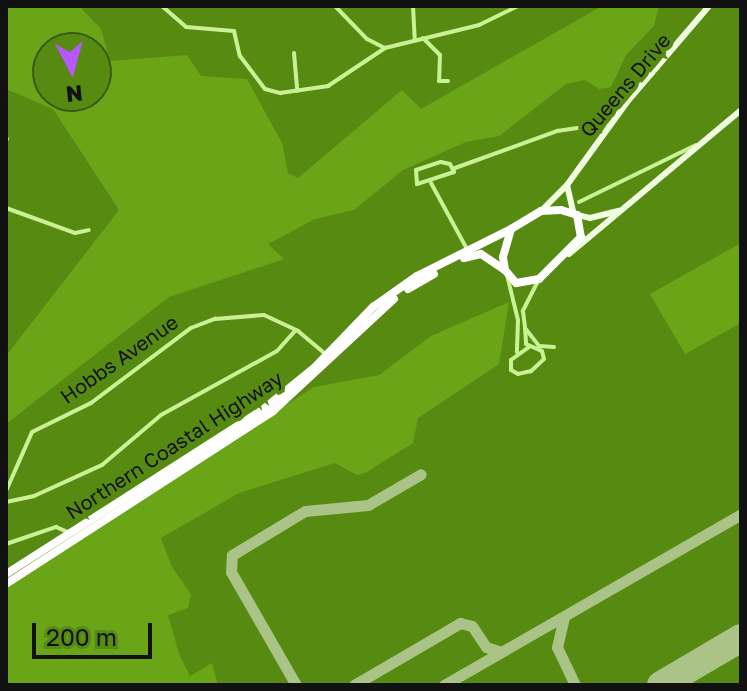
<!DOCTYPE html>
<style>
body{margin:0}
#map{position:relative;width:747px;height:691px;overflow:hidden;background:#568a11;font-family:"Golos Text",sans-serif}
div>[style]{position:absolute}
.green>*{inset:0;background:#6aa518}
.taxiway>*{height:11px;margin:-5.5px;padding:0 5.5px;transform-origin:5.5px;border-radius:5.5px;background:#aac488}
.runway>*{height:28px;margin:-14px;padding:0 14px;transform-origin:14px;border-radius:14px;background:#aac488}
.minor>*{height:4px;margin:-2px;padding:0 2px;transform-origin:2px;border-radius:2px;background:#cbf197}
.major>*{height:6px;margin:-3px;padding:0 3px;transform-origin:3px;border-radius:3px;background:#f1ffe1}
.highway>*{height:8px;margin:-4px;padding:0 4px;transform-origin:4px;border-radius:4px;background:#fff}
span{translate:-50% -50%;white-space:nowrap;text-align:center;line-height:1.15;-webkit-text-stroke:8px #568a11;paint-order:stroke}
.street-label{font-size:20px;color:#111}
.frame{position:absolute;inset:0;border:8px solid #111;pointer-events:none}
.north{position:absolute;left:32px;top:32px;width:80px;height:80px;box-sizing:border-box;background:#568a11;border:2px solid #3a5a11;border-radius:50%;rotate:174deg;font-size:22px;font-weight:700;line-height:32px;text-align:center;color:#111}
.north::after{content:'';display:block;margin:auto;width:28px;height:36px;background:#b957ff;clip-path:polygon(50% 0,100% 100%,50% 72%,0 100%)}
.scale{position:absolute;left:32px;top:623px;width:120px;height:36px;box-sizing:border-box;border:4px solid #111;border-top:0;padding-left:10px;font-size:24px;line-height:28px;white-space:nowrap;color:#111;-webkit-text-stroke:6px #568a11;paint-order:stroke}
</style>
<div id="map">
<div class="green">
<div style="clip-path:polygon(evenodd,6px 6px,79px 6px,101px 29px,110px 61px,187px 55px,201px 76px,247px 79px,282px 143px,288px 173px,298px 178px,402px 90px,421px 109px,602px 6px,659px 6px,654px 26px,626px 55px,611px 87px,599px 89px,585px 80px,566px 84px,499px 136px,466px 142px,403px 170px,354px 210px,315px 219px,268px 244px,284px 259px,169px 297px,6px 424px,6px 356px,119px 210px,53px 109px,6px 89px,6px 6px,48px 48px,96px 48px,96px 96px,48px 96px,48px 48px)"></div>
<div style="clip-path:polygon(741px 243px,741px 323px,685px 354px,650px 294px)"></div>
<div style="clip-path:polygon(509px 302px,499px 364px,418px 418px,413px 443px,365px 473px,357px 475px,335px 463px,239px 493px,161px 538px,172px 567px,191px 594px,188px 608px,168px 615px,179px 654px,190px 676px,212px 663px,218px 685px,6px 685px,6px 586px,314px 387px,379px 375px,431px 336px)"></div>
</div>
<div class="taxiway">
<div style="left:564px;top:617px;width:31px;rotate:103deg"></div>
<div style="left:557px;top:647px;width:42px;rotate:64.7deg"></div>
<div style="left:296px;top:685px;width:130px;rotate:-119.9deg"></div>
<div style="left:231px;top:572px;width:17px;rotate:-87deg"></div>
<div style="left:232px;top:555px;width:85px;rotate:-31.1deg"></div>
<div style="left:305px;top:511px;width:63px;rotate:-5.4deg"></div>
<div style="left:368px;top:505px;width:61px;rotate:-30.3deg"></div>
<div style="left:354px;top:685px;width:123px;rotate:-30.3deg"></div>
<div style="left:460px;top:623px;width:12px;rotate:14deg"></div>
<div style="left:472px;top:626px;width:25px;rotate:56deg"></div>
<div style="left:486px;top:647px;width:16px;rotate:18deg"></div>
<div style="left:444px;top:685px;width:343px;rotate:-29.9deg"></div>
</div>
<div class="runway">
<div style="left:661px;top:685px;width:93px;rotate:-30.4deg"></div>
</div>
<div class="minor">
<div style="left:162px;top:6px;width:32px;rotate:41deg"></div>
<div style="left:186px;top:27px;width:48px;rotate:4.8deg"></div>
<div style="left:234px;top:31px;width:26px;rotate:77deg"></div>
<div style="left:240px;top:56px;width:41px;rotate:52.9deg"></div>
<div style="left:265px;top:89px;width:16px;rotate:15deg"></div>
<div style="left:280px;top:93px;width:49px;rotate:-8.3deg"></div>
<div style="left:328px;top:86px;width:69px;rotate:-33.7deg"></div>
<div style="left:385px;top:48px;width:97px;rotate:-13.7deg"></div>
<div style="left:479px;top:25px;width:43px;rotate:-26deg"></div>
<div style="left:335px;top:6px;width:46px;rotate:45.9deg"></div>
<div style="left:367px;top:39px;width:20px;rotate:27deg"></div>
<div style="left:413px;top:6px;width:34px;rotate:87deg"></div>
<div style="left:726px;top:6px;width:13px"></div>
<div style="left:423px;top:38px;width:24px;rotate:45deg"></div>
<div style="left:440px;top:55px;width:26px;rotate:92deg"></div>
<div style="left:439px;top:81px;width:9px"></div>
<div style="left:294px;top:53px;width:38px;rotate:85deg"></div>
<div style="left:6px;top:139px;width:1px"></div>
<div style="left:441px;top:162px;width:9px;rotate:13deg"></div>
<div style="left:450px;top:164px;width:9px;rotate:63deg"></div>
<div style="left:454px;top:172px;width:39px;rotate:162deg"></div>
<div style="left:417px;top:184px;width:14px;rotate:-94deg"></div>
<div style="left:416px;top:170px;width:26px;rotate:-18deg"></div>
<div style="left:455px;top:168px;width:109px;rotate:-19.9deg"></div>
<div style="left:557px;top:131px;width:55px;rotate:-8.4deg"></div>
<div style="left:431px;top:183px;width:75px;rotate:61.4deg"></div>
<div style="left:579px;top:202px;width:130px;rotate:-26deg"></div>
<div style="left:6px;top:208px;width:73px;rotate:19.9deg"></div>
<div style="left:75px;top:233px;width:14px;rotate:-12deg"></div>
<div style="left:507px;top:275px;width:46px;rotate:76.3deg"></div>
<div style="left:518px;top:320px;width:32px;rotate:92deg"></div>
<div style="left:538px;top:281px;width:34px;rotate:117deg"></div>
<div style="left:523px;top:311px;width:17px;rotate:83deg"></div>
<div style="left:525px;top:328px;width:23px;rotate:52deg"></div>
<div style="left:539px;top:346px;width:15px;rotate:4deg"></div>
<div style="left:525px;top:328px;width:16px;rotate:86deg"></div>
<div style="left:526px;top:344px;width:17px;rotate:24deg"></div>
<div style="left:542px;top:351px;width:8px;rotate:76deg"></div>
<div style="left:544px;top:359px;width:18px;rotate:137deg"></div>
<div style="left:531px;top:371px;width:13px;rotate:167deg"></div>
<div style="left:518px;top:374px;width:8px;rotate:-150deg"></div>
<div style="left:511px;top:370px;width:10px;rotate:-90deg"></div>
<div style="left:511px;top:360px;width:22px;rotate:-36deg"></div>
<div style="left:6px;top:491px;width:64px;rotate:-66.2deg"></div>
<div style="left:32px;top:432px;width:66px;rotate:-26.2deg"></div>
<div style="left:91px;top:403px;width:125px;rotate:-36.9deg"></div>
<div style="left:191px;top:328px;width:26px;rotate:-21deg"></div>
<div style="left:215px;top:319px;width:49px;rotate:-4.7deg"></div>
<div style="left:264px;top:315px;width:38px;rotate:25deg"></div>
<div style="left:298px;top:331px;width:35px;rotate:40deg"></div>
<div style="left:6px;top:502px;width:29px;rotate:-12deg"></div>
<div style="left:34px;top:496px;width:75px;rotate:-24.5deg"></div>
<div style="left:102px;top:465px;width:77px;rotate:-40.3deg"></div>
<div style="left:161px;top:415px;width:132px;rotate:-28.9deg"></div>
<div style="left:277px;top:351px;width:28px;rotate:-48deg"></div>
<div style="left:6px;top:544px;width:53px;rotate:-18.8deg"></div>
<div style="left:56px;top:527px;width:13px;rotate:23deg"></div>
</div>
<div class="major">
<div style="left:567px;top:185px;width:28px;rotate:77deg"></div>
<div style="left:541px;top:211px;width:37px;rotate:-45deg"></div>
<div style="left:567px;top:185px;width:102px;rotate:-54.1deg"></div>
<div style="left:627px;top:102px;width:126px;rotate:-49.5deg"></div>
<div style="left:577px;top:215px;width:13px;rotate:13deg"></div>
<div style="left:590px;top:218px;width:30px;rotate:-14deg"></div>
<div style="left:569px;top:254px;width:224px;rotate:-39.9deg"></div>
</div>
<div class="highway">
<div style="left:561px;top:210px;width:17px;rotate:17deg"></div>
<div style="left:577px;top:215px;width:22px;rotate:80deg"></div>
<div style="left:581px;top:237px;width:59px;rotate:135deg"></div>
<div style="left:539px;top:279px;width:23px;rotate:170deg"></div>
<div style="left:516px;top:283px;width:17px;rotate:-130deg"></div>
<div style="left:505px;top:270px;width:13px;rotate:-99deg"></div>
<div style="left:503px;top:257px;width:29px;rotate:-74deg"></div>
<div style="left:511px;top:229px;width:35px;rotate:-31deg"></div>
<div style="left:541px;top:211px;width:20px;rotate:-3deg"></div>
<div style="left:464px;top:258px;width:17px;rotate:-13deg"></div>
<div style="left:481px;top:254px;width:29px;rotate:34deg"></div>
<div style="left:408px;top:289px;width:30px;rotate:-30deg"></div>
<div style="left:6px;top:574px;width:303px;rotate:-32.6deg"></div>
<div style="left:261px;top:411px;width:68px;rotate:-39.1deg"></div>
<div style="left:314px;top:368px;width:85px;rotate:-46deg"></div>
<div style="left:373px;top:307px;width:54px;rotate:-35.2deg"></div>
<div style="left:417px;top:276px;width:105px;rotate:-26.6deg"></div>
<div style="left:6px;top:584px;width:318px;rotate:-32.9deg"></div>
<div style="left:273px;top:411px;width:165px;rotate:-42.8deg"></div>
</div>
<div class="street-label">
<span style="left:625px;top:85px;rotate:-50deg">Queens Drive</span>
<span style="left:119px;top:359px;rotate:-35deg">Hobbs Avenue</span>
<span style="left:174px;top:445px;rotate:-33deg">Northern Coastal Highway</span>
</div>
<div class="frame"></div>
<div class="north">N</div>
<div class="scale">200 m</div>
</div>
